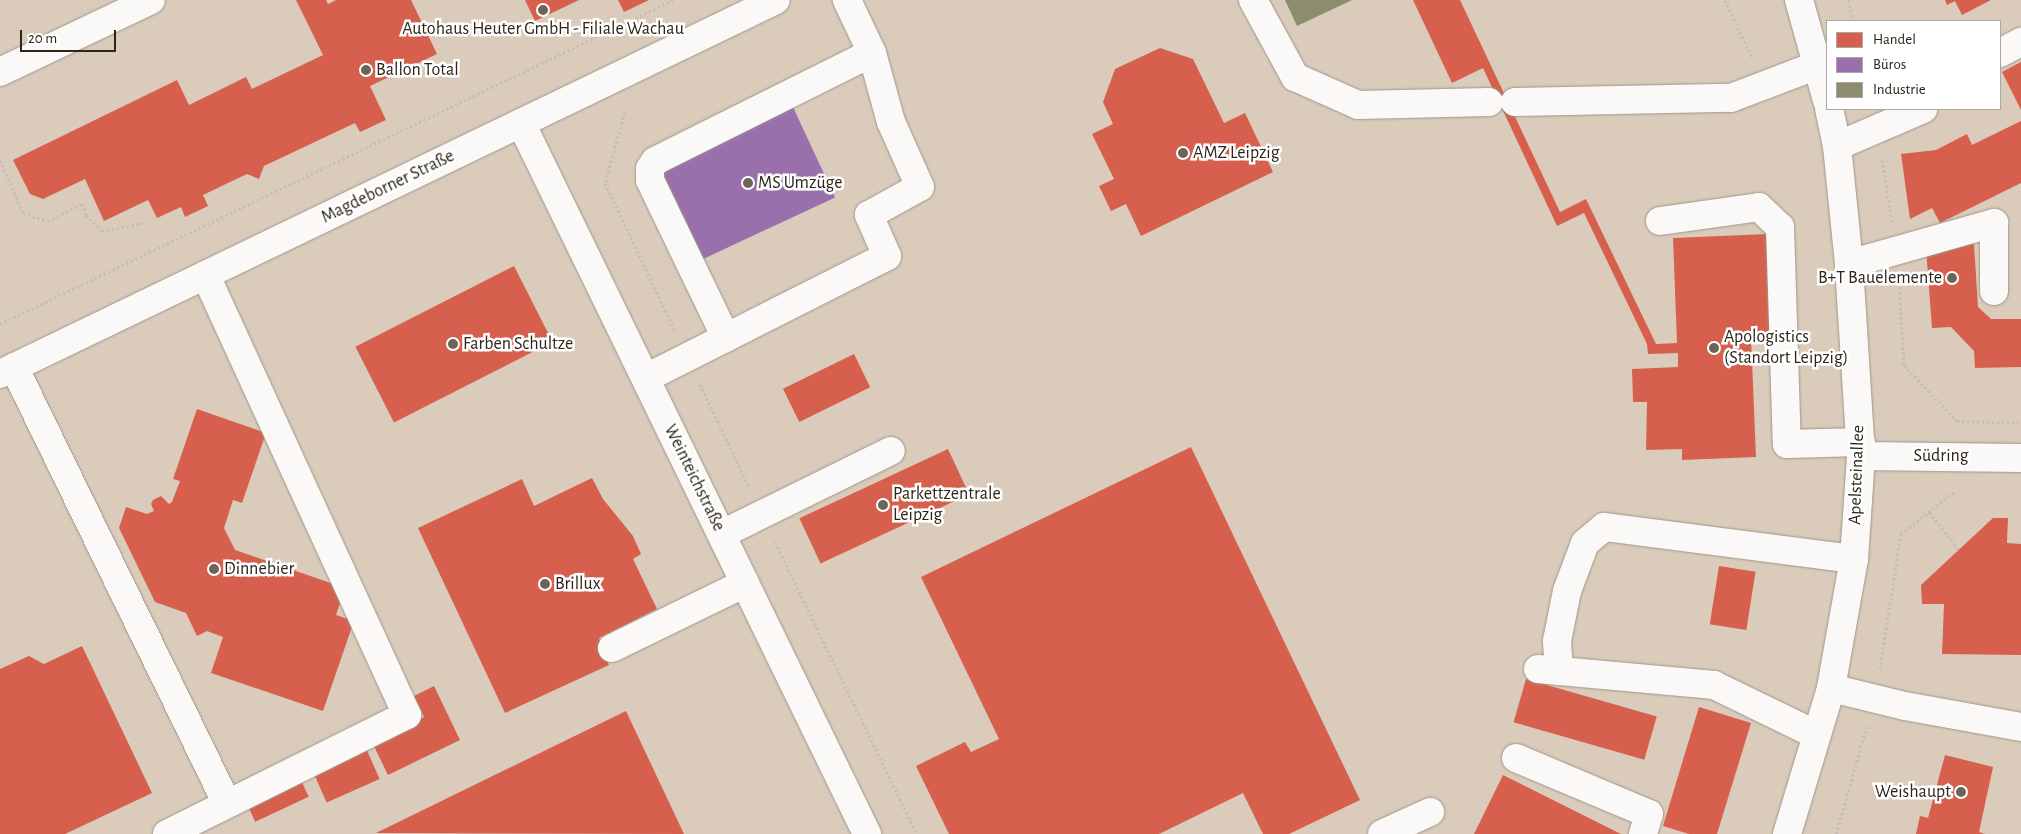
<!DOCTYPE html>
<meta charset="utf-8">
<style>
body{margin:0}
#map{position:relative;width:2021px;height:834px;overflow:hidden;background:#e4dac9;font-family:"Alegreya Sans",sans-serif}
div>[style]{position:absolute}
.commercial>*{inset:0;background:#dacbbb}
.shops>*{inset:0;background:#d6604d;transform-origin:0 0}
.offices>*{inset:0;background:#9970ab;transform-origin:0 0}
.industry>*{inset:0;background:#8c8c6e}
.path>*{height:3px;margin-top:-1.5px;transform-origin:0;background:repeating-linear-gradient(90deg,#c4c0b9 0 2.5px,transparent 0 5px)}
.roads{filter:drop-shadow(0 0 1px #9f978a) drop-shadow(0 0 1px #9f978a)}
.minor>*{height:28px;margin:-14px;padding:0 14px;transform-origin:14px;border-radius:14px;background:#fbf9f7}
.dots>*{width:14px;height:14px;translate:-50% -50%;box-sizing:border-box;border:2px solid #fff;border-radius:50%}
span{translate:-50% -50%;white-space:nowrap;text-align:center;line-height:1.15;-webkit-text-stroke:5px #fff;paint-order:stroke}
.poi-label{font-size:18px;color:#2c2518}
.left{translate:0 -50%;text-align:left}
.right{translate:-100% -50%;text-align:right}
.street-label{font-size:18px;color:#2c2518}
.legend{position:absolute;left:1826px;top:20px;width:175px;height:90px;box-sizing:border-box;background:#fff;border:1px solid #aba8a3;margin:0;padding:6px 9px;list-style:none;font-size:15px;color:#2c2518}
.legend li{display:flex;align-items:center;gap:10px;height:25px}
.legend b{width:25px;border:1px solid #aba8a3}
.scale{position:absolute;left:20px;top:30px;width:96px;height:22px;box-sizing:border-box;border:2px solid #2c2518;border-top:0;padding-left:6px;font-size:15px;line-height:18px;white-space:nowrap;color:#2c2518;-webkit-text-stroke:4px #fff;paint-order:stroke}
</style>
<div id="map">
<div class="commercial">
<div style="clip-path:polygon(evenodd,0 0,2021px 0,2021px 834px,0 834px,0 0,1827px 21px,2000px 21px,2000px 109px,1827px 109px,1827px 21px)"></div>
</div>
<div class="shops">
<div style="clip-path:polygon(296px 0,326px 0,328px 4px,336px 0,411px 0,437px 54px,370px 86px,386px 120px,360px 132px,355px 123px,264px 166px,259px 179px,247px 174px,228px 183px,203px 195px,208px 206px,185px 217px,181px 207px,157px 218px,148px 200px,104px 221px,85px 179px,43px 199px,30px 194px,13px 160px,177px 80px,189px 105px,246px 77px,252px 89px,323px 55px)"></div>
<div style="clip-path:polygon(525px 0,579px 0,535px 21px)"></div>
<div style="clip-path:polygon(618px 0,649px 0,624px 12px)"></div>
<div style="clip-path:polygon(1413px 0,1460px 0,1560px 212px,1586px 199px,1656px 344px,1677px 343px,1673px 238px,1768px 234px,1774px 336px,1751px 337px,1756px 457px,1682px 460px,1682px 449px,1646px 450px,1647px 402px,1633px 402px,1632px 369px,1678px 367px,1678px 353px,1648px 354px,1647px 344px,1584px 213px,1557px 226px,1483px 68px,1452px 83px)"></div>
<div style="clip-path:polygon(1945px 0,1991px 0,1962px 15px,1955px 1px,1947px 5px)"></div>
<div style="clip-path:polygon(1160px 48px,1193px 59px,1224px 123px,1245px 113px,1273px 172px,1141px 236px,1126px 204px,1111px 211px,1099px 186px,1114px 179px,1092px 134px,1113px 124px,1103px 102px,1115px 69px)"></div>
<div style="clip-path:polygon(2021px 62px,2021px 110px,2002px 72px)"></div>
<div style="clip-path:polygon(2021px 121px,2021px 183px,1940px 223px,1932px 208px,1910px 219px,1901px 154px,1936px 150px,1967px 134px,1972px 145px)"></div>
<div style="clip-path:polygon(1974px 244px,1978px 307px,1991px 319px,2021px 319px,2021px 367px,1975px 368px,1974px 351px,1951px 327px,1932px 328px,1926px 248px)"></div>
<div style="left:514px;top:266px;width:85px;height:178px;rotate:63deg"></div>
<div style="left:854px;top:354px;width:37px;height:79px;rotate:64deg"></div>
<div style="clip-path:polygon(197px 409px,266px 433px,242px 503px,233px 500px,224px 528px,235px 550px,345px 588px,336px 615px,354px 621px,323px 711px,211px 673px,223px 637px,207px 631px,197px 636px,186px 613px,155px 602px,119px 528px,126px 507px,147px 514px,154px 511px,151px 504px,153px 500px,161px 496px,169px 504px,172px 502px,180px 481px,173px 479px)"></div>
<div style="clip-path:polygon(1191px 447px,1360px 800px,1289px 834px,1263px 834px,1243px 793px,1159px 834px,949px 834px,916px 766px,965px 742px,971px 752px,999px 739px,921px 577px)"></div>
<div style="left:948px;top:449px;width:50px;height:164px;rotate:65deg"></div>
<div style="clip-path:polygon(592px 478px,603px 499px,633px 536px,641px 554px,633px 559px,657px 609px,599px 638px,609px 665px,505px 713px,418px 528px,522px 479px,534px 506px)"></div>
<div style="clip-path:polygon(1993px 518px,2008px 518px,2007px 543px,2021px 544px,2021px 655px,1942px 654px,1944px 604px,1922px 604px,1921px 585px)"></div>
<div style="left:1719px;top:566px;width:37px;height:59px;rotate:9deg"></div>
<div style="clip-path:polygon(82px 646px,152px 793px,65px 834px,0 834px,0 669px,29px 656px,44px 664px)"></div>
<div style="left:1526px;top:679px;width:136px;height:45px;rotate:16deg"></div>
<div style="clip-path:polygon(434px 686px,460px 740px,388px 775px,372px 742px,424px 717px,414px 696px)"></div>
<div style="clip-path:polygon(1699px 707px,1751px 723px,1717px 834px,1689px 834px,1663px 826px)"></div>
<div style="clip-path:polygon(626px 711px,684px 834px,376px 833px)"></div>
<div style="left:365px;top:746px;width:36px;height:58px;rotate:66deg"></div>
<div style="clip-path:polygon(1945px 755px,1993px 767px,1979px 832px,1985px 834px,1916px 834px,1920px 816px,1928px 818px)"></div>
<div style="clip-path:polygon(1503px 775px,1621px 834px,1474px 834px)"></div>
<div style="left:299px;top:776px;width:23px;height:59px;rotate:65deg"></div>
</div>
<div class="offices">
<div style="left:792px;top:105px;width:102px;height:146px;rotate:65deg"></div>
</div>
<div class="industry">
<div style="clip-path:polygon(1285px 0,1352px 0,1297px 26px)"></div>
</div>
<div class="path">
<div style="left:1725px;top:0;width:63px;rotate:64.7deg"></div>
<div style="left:1848px;top:0;width:22px;rotate:74deg"></div>
<div style="left:625px;top:112px;width:74px;rotate:105.7deg"></div>
<div style="left:605px;top:183px;width:164px;rotate:64.7deg"></div>
<div style="left:0;top:160px;width:58px;rotate:66.5deg"></div>
<div style="left:23px;top:213px;width:26px;rotate:18deg"></div>
<div style="left:48px;top:221px;width:39px;rotate:-27deg"></div>
<div style="left:83px;top:203px;width:12px;rotate:76deg"></div>
<div style="left:86px;top:215px;width:23px;rotate:45deg"></div>
<div style="left:102px;top:231px;width:42px;rotate:-11deg"></div>
<div style="left:1882px;top:160px;width:62px;rotate:80.7deg"></div>
<div style="left:1899px;top:282px;width:83px;rotate:86.6deg"></div>
<div style="left:1904px;top:365px;width:77px;rotate:46.6deg"></div>
<div style="left:1957px;top:421px;width:64px;rotate:1.8deg"></div>
<div style="left:0;top:324px;width:747px;rotate:-25.71deg"></div>
<div style="left:700px;top:384px;width:114px;rotate:64.6deg"></div>
<div style="left:1929px;top:512px;width:48px;rotate:51.7deg"></div>
<div style="left:775px;top:542px;width:325px;rotate:64.1deg"></div>
<div style="left:1880px;top:669px;width:137px;rotate:-81.2deg"></div>
<div style="left:1901px;top:534px;width:68px;rotate:-38.4deg"></div>
<div style="left:1836px;top:834px;width:112px;rotate:-74deg"></div>
</div>
<div class="roads">
<div class="minor">
<div style="left:1253px;top:0;width:88px;rotate:61.4deg"></div>
<div style="left:1295px;top:77px;width:69px;rotate:24deg"></div>
<div style="left:1358px;top:105px;width:131px;rotate:-1.3deg"></div>
<div style="left:1799px;top:0;width:104px;rotate:74.4deg"></div>
<div style="left:2000px;top:53px;width:24px;rotate:-28deg"></div>
<div style="left:0;top:72px;width:167px;rotate:-25.5deg"></div>
<div style="left:1515px;top:102px;width:216px;rotate:-1.1deg"></div>
<div style="left:1731px;top:98px;width:95px;rotate:-20.9deg"></div>
<div style="left:521px;top:123px;width:791px;rotate:64.05deg"></div>
<div style="left:1837px;top:146px;width:94px;rotate:-23.3deg"></div>
<div style="left:1660px;top:221px;width:100px;rotate:-8deg"></div>
<div style="left:1759px;top:207px;width:29px;rotate:44deg"></div>
<div style="left:1780px;top:227px;width:217px;rotate:88.2deg"></div>
<div style="left:1787px;top:444px;width:74px;rotate:-1.5deg"></div>
<div style="left:1849px;top:264px;width:151px;rotate:-15.8deg"></div>
<div style="left:1994px;top:223px;width:68px;rotate:90deg"></div>
<div style="left:726px;top:338px;width:175px;rotate:-115.7deg"></div>
<div style="left:650px;top:180px;width:11px;rotate:-90deg"></div>
<div style="left:650px;top:169px;width:9px;rotate:-58deg"></div>
<div style="left:655px;top:161px;width:242px;rotate:-26.5deg"></div>
<div style="left:14px;top:367px;width:486px;rotate:64deg"></div>
<div style="left:0;top:374px;width:861px;rotate:-25.73deg"></div>
<div style="left:646px;top:378px;width:270px;rotate:-26.8deg"></div>
<div style="left:887px;top:256px;width:45px;rotate:-113.7deg"></div>
<div style="left:869px;top:215px;width:58px;rotate:-28.8deg"></div>
<div style="left:920px;top:187px;width:71px;rotate:-114deg"></div>
<div style="left:891px;top:122px;width:72px;rotate:-105.4deg"></div>
<div style="left:872px;top:53px;width:59px;rotate:-115.3deg"></div>
<div style="left:1861px;top:456px;width:160px;rotate:0.7deg"></div>
<div style="left:722px;top:534px;width:188px;rotate:-26.2deg"></div>
<div style="left:612px;top:648px;width:148px;rotate:-26deg"></div>
<div style="left:1538px;top:669px;width:177px;rotate:5.2deg"></div>
<div style="left:1714px;top:685px;width:114px;rotate:25.9deg"></div>
<div style="left:1559px;top:671px;width:30px;rotate:-94deg"></div>
<div style="left:1557px;top:641px;width:51px;rotate:-78.7deg"></div>
<div style="left:1567px;top:591px;width:51px;rotate:-69.4deg"></div>
<div style="left:1585px;top:543px;width:25px;rotate:-40deg"></div>
<div style="left:1604px;top:527px;width:252px;rotate:7.3deg"></div>
<div style="left:1831px;top:688px;width:76px;rotate:13.7deg"></div>
<div style="left:1905px;top:706px;width:118px;rotate:10.3deg"></div>
<div style="left:1516px;top:758px;width:144px;rotate:22.8deg"></div>
<div style="left:1649px;top:814px;width:21px;rotate:107deg"></div>
<div style="left:167px;top:834px;width:268px;rotate:-26.4deg"></div>
<div style="left:407px;top:715px;width:484px;rotate:-114.6deg"></div>
<div style="left:1382px;top:834px;width:53px;rotate:-24.6deg"></div>
<div style="left:1787px;top:834px;width:152px;rotate:-73.2deg"></div>
<div style="left:1831px;top:688px;width:131px;rotate:-79.9deg"></div>
<div style="left:1854px;top:559px;width:103px;rotate:-86.1deg"></div>
<div style="left:1861px;top:456px;width:192px;rotate:-93.6deg"></div>
<div style="left:1849px;top:264px;width:119px;rotate:-95.8deg"></div>
<div style="left:1837px;top:146px;width:38px;rotate:-102deg"></div>
</div>
</div>
<div class="dots">
<div style="left:543px;top:10px;background:#6c6456"></div>
<div style="left:366px;top:70px;background:#6c6456"></div>
<div style="left:1183px;top:153px;background:#6c6456"></div>
<div style="left:748px;top:183px;background:#6c6456"></div>
<div style="left:1952px;top:278px;background:#6c6456"></div>
<div style="left:453px;top:344px;background:#6c6456"></div>
<div style="left:1714px;top:348px;background:#6c6456"></div>
<div style="left:883px;top:505px;background:#6c6456"></div>
<div style="left:214px;top:569px;background:#6c6456"></div>
<div style="left:545px;top:584px;background:#6c6456"></div>
<div style="left:1961px;top:792px;background:#6c6456"></div>
</div>
<div class="poi-label">
<span style="left:543px;top:29px">Autohaus Heuter GmbH - Filiale Wachau</span>
<span class="left" style="left:376px;top:70px">Ballon Total</span>
<span class="left" style="left:1193px;top:153px">AMZ Leipzig</span>
<span class="left" style="left:758px;top:183px">MS Umzüge</span>
<span class="right" style="left:1942px;top:278px">B+T Bauelemente</span>
<span class="left" style="left:1724px;top:348px">Apologistics<br>(Standort Leipzig)</span>
<span class="left" style="left:463px;top:344px">Farben Schultze</span>
<span class="left" style="left:893px;top:505px">Parkettzentrale<br>Leipzig</span>
<span class="left" style="left:224px;top:569px">Dinnebier</span>
<span class="left" style="left:555px;top:584px">Brillux</span>
<span class="right" style="left:1951px;top:792px">Weishaupt</span>
</div>
<div class="street-label">
<span style="left:388px;top:187px;rotate:-26deg">Magdeborner Straße</span>
<span style="left:1941px;top:456px">Südring</span>
<span style="left:1857px;top:475px;rotate:-88deg">Apelsteinallee</span>
<span style="left:694px;top:478px;rotate:64deg">Weinteichstraße</span>
</div>
<ul class="legend">
<li><b style="height:14px;background:#d6604d"></b>Handel</li>
<li><b style="height:14px;background:#9970ab"></b>Büros</li>
<li><b style="height:14px;background:#8c8c6e"></b>Industrie</li>
</ul>
<div class="scale">20 m</div>
</div>
